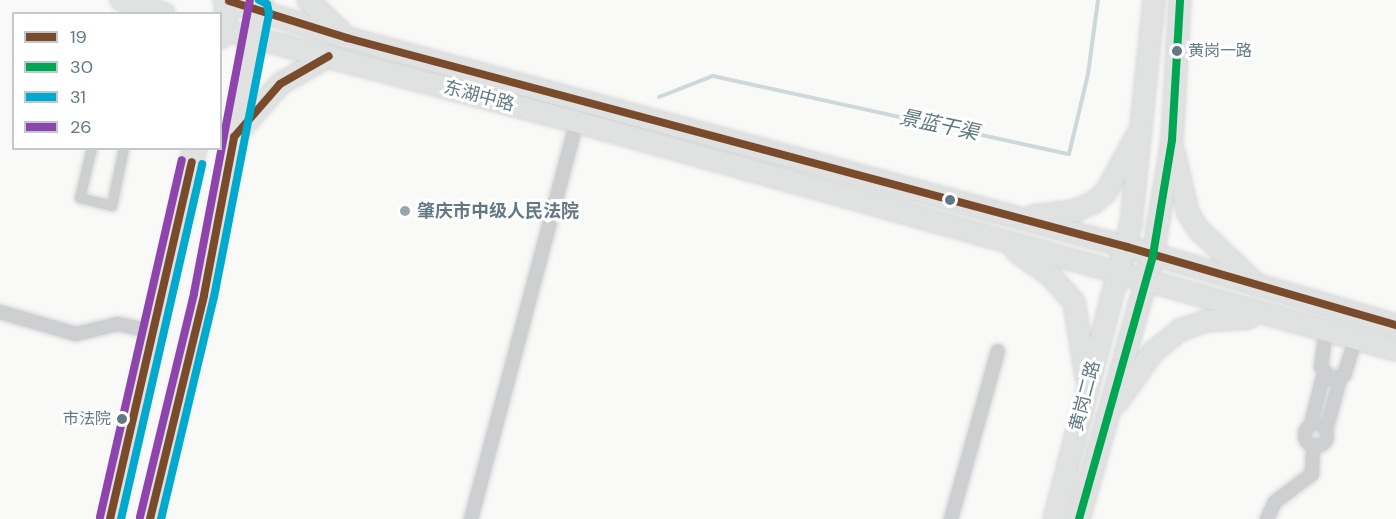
<!DOCTYPE html>
<meta charset="utf-8">
<style>
body{margin:0}
#map{position:relative;width:1396px;height:519px;overflow:hidden;background:#f9f9f8;font-family:"DM Sans","Noto Sans SC",sans-serif}
div>[style]{position:absolute}
.stream>*{height:4px;margin:-2px;padding:0 2px;transform-origin:2px;border-radius:2px;background:#ced8da}
.roads{filter:drop-shadow(0 0 2px #d6d7d8) drop-shadow(0 0 2px #d6d7d8)}
.pedestrian>*{height:10px;margin:-5px;padding:0 5px;transform-origin:5px;border-radius:5px;background:#cdcfd0}
.minor>*{height:14px;margin:-7px;padding:0 7px;transform-origin:7px;border-radius:7px;background:#cdcfd0}
.minor>.ring{margin:-7px;padding:0;box-sizing:content-box;background:none;border:14px solid #cdcfd0;border-radius:50%}
.secondary>*{height:20px;margin:-10px;padding:0 10px;transform-origin:10px;border-radius:10px;background:#e0e2e2}
.primary>*{height:22px;margin:-11px;padding:0 11px;transform-origin:11px;border-radius:11px;background:#e0e2e2}
.bus-1>*{height:8px;margin:-4px;padding:0 4px;transform-origin:4px;border-radius:4px;background:#7a4b2a}
.bus-2>*{height:8px;margin:-4px;padding:0 4px;transform-origin:4px;border-radius:4px;background:#00a651}
.bus-3>*{height:8px;margin:-4px;padding:0 4px;transform-origin:4px;border-radius:4px;background:#00a9ce}
.bus-4>*{height:8px;margin:-4px;padding:0 4px;transform-origin:4px;border-radius:4px;background:#8e44ad}
.dots>*{width:16px;height:16px;translate:-50% -50%;box-sizing:border-box;border:3px solid #fff;border-radius:50%}
span{translate:-50% -50%;white-space:nowrap;text-align:center;line-height:1.15;-webkit-text-stroke:6px #fff;paint-order:stroke}
.bus-label{font-size:16px;color:#627985}
.left{translate:0 -50%;text-align:left}
.right{translate:-100% -50%;text-align:right}
.street-label{font-size:18px;color:#627985}
.poi-label{font-size:18px;color:#627985;font-weight:700}
.water-label{font-size:20px;color:#5d787e;font-style:italic}
.legend{position:absolute;left:12px;top:12px;width:210px;height:138px;box-sizing:border-box;background:#fff;border:2px solid #c0c9ce;margin:0;padding:8px 10px;list-style:none;font-size:18px;color:#627985}
.legend li{display:flex;align-items:center;gap:12px;height:30px}
.legend b{width:30px;border:2px solid #c0c9ce}
</style>
<div id="map">
<div class="stream">
<div style="left:659px;top:97px;width:58px;rotate:-21.3deg"></div>
<div style="left:713px;top:76px;width:364px;rotate:12.4deg"></div>
<div style="left:1069px;top:154px;width:82px;rotate:-76.6deg"></div>
<div style="left:1088px;top:74px;width:75px;rotate:-82.3deg"></div>
</div>
<div class="roads">
<div class="pedestrian">
<div style="left:92px;top:148px;width:51px;rotate:103.5deg"></div>
<div style="left:80px;top:198px;width:33px;rotate:14deg"></div>
<div style="left:112px;top:206px;width:59px;rotate:-78.3deg"></div>
</div>
<div class="minor">
<div style="left:0;top:312px;width:79px;rotate:16.1deg"></div>
<div style="left:76px;top:334px;width:43px;rotate:-13.4deg"></div>
<div style="left:118px;top:324px;width:39px;rotate:12deg"></div>
<div style="left:1326px;top:331px;width:36px;rotate:98deg"></div>
<div style="left:1321px;top:367px;width:16px;rotate:50deg"></div>
<div style="left:1331px;top:379px;width:14px;rotate:-17deg"></div>
<div style="left:1344px;top:375px;width:38px;rotate:-72deg"></div>
<div class="ring" style="left:1305px;top:424px;width:8px;height:8px"></div>
<div style="left:1311px;top:424px;width:53px;rotate:-75.7deg"></div>
<div style="left:1326px;top:430px;width:53px;rotate:-74.6deg"></div>
<div style="left:471px;top:519px;width:411px;rotate:-75.1deg"></div>
<div style="left:951px;top:519px;width:174px;rotate:-74.4deg"></div>
<div style="left:1267px;top:519px;width:19px;rotate:-65deg"></div>
<div style="left:1275px;top:502px;width:46px;rotate:-37.1deg"></div>
<div style="left:1312px;top:474px;width:29px;rotate:-88deg"></div>
</div>
<div class="secondary">
<div style="left:121px;top:0;width:46px;rotate:17.7deg"></div>
<div style="left:224px;top:0;width:129px;rotate:17.2deg"></div>
<div style="left:347px;top:38px;width:808px;rotate:15deg"></div>
<div style="left:1127px;top:247px;width:280px;rotate:16.2deg"></div>
<div style="left:308px;top:0;width:49px;rotate:44.2deg"></div>
<div style="left:220px;top:29px;width:369px;rotate:14.6deg"></div>
<div style="left:577px;top:122px;width:850px;rotate:15.56deg"></div>
<div style="left:234px;top:137px;width:70px;rotate:-49deg"></div>
<div style="left:280px;top:84px;width:56px;rotate:-29.7deg"></div>
<div style="left:1174px;top:152px;width:63px;rotate:77.1deg"></div>
<div style="left:1188px;top:213px;width:19px;rotate:58deg"></div>
<div style="left:1198px;top:229px;width:81px;rotate:43.5deg"></div>
<div style="left:1033px;top:216px;width:41px;rotate:-7deg"></div>
<div style="left:1074px;top:211px;width:21px;rotate:-23deg"></div>
<div style="left:1093px;top:203px;width:17px;rotate:-40deg"></div>
<div style="left:1106px;top:192px;width:63px;rotate:-61.4deg"></div>
<div style="left:1016px;top:251px;width:43px;rotate:35.5deg"></div>
<div style="left:1051px;top:276px;width:35px;rotate:49deg"></div>
<div style="left:1074px;top:302px;width:76px;rotate:80.9deg"></div>
<div style="left:1117px;top:403px;width:62px;rotate:-54.8deg"></div>
<div style="left:1153px;top:352px;width:35px;rotate:-39deg"></div>
<div style="left:1180px;top:330px;width:28px;rotate:-19deg"></div>
<div style="left:1206px;top:321px;width:43px;rotate:-4deg"></div>
<div style="left:1054px;top:519px;width:306px;rotate:-75.4deg"></div>
<div style="left:1131px;top:223px;width:224px;rotate:-84.1deg"></div>
<div style="left:1079px;top:519px;width:274px;rotate:-74.3deg"></div>
<div style="left:1153px;top:255px;width:117px;rotate:-80.6deg"></div>
<div style="left:1172px;top:140px;width:140px;rotate:-86.7deg"></div>
</div>
<div class="primary">
<div style="left:220px;top:37px;width:38px;rotate:-76deg"></div>
<div style="left:110px;top:519px;width:381px;rotate:-77.1deg"></div>
<div style="left:150px;top:519px;width:230px;rotate:-76.4deg"></div>
<div style="left:204px;top:295px;width:300px;rotate:-79.1deg"></div>
</div>
</div>
<div class="bus-1">
<div style="left:229px;top:1px;width:124px;rotate:17.4deg"></div>
<div style="left:347px;top:38px;width:808px;rotate:15deg"></div>
<div style="left:1127px;top:247px;width:280px;rotate:16.2deg"></div>
<div style="left:110px;top:519px;width:366px;rotate:-77.1deg"></div>
<div style="left:150px;top:519px;width:230px;rotate:-76.4deg"></div>
<div style="left:204px;top:295px;width:161px;rotate:-79.2deg"></div>
<div style="left:234px;top:137px;width:70px;rotate:-49deg"></div>
<div style="left:280px;top:84px;width:56px;rotate:-29.7deg"></div>
</div>
<div class="bus-2">
<div style="left:1079px;top:519px;width:274px;rotate:-74.3deg"></div>
<div style="left:1153px;top:255px;width:117px;rotate:-80.6deg"></div>
<div style="left:1172px;top:140px;width:140px;rotate:-86.7deg"></div>
</div>
<div class="bus-3">
<div style="left:121px;top:519px;width:364px;rotate:-77.1deg"></div>
<div style="left:161px;top:519px;width:228px;rotate:-76.6deg"></div>
<div style="left:214px;top:297px;width:289px;rotate:-79deg"></div>
<div style="left:269px;top:13px;width:9px;rotate:-103deg"></div>
<div style="left:267px;top:4px;width:9px;rotate:-153deg"></div>
</div>
<div class="bus-4">
<div style="left:100px;top:517px;width:366px;rotate:-77.1deg"></div>
<div style="left:140px;top:517px;width:230px;rotate:-76.4deg"></div>
<div style="left:194px;top:293px;width:298px;rotate:-79.2deg"></div>
</div>
<div class="dots">
<div style="left:1177px;top:51px;background:#627985"></div>
<div style="left:950px;top:200px;background:#627985"></div>
<div style="left:405px;top:211px;background:#97a6ad"></div>
<div style="left:122px;top:419px;background:#627985"></div>
</div>
<div class="bus-label">
<span class="left" style="left:1188px;top:51px">黄岗一路</span>
<span class="right" style="left:111px;top:419px">市法院</span>
</div>
<div class="street-label">
<span style="left:479px;top:96px;rotate:15deg">东湖中路</span>
<span style="left:1085px;top:396px;rotate:-75deg">黄岗二路</span>
</div>
<div class="poi-label">
<span class="left" style="left:417px;top:211px">肇庆市中级人民法院</span>
</div>
<div class="water-label">
<span style="left:939px;top:125px;rotate:12deg">景蓝干渠</span>
</div>
<ul class="legend">
<li><b style="height:8px;background:#7a4b2a"></b>19</li>
<li><b style="height:8px;background:#00a651"></b>30</li>
<li><b style="height:8px;background:#00a9ce"></b>31</li>
<li><b style="height:8px;background:#8e44ad"></b>26</li>
</ul>
</div>
